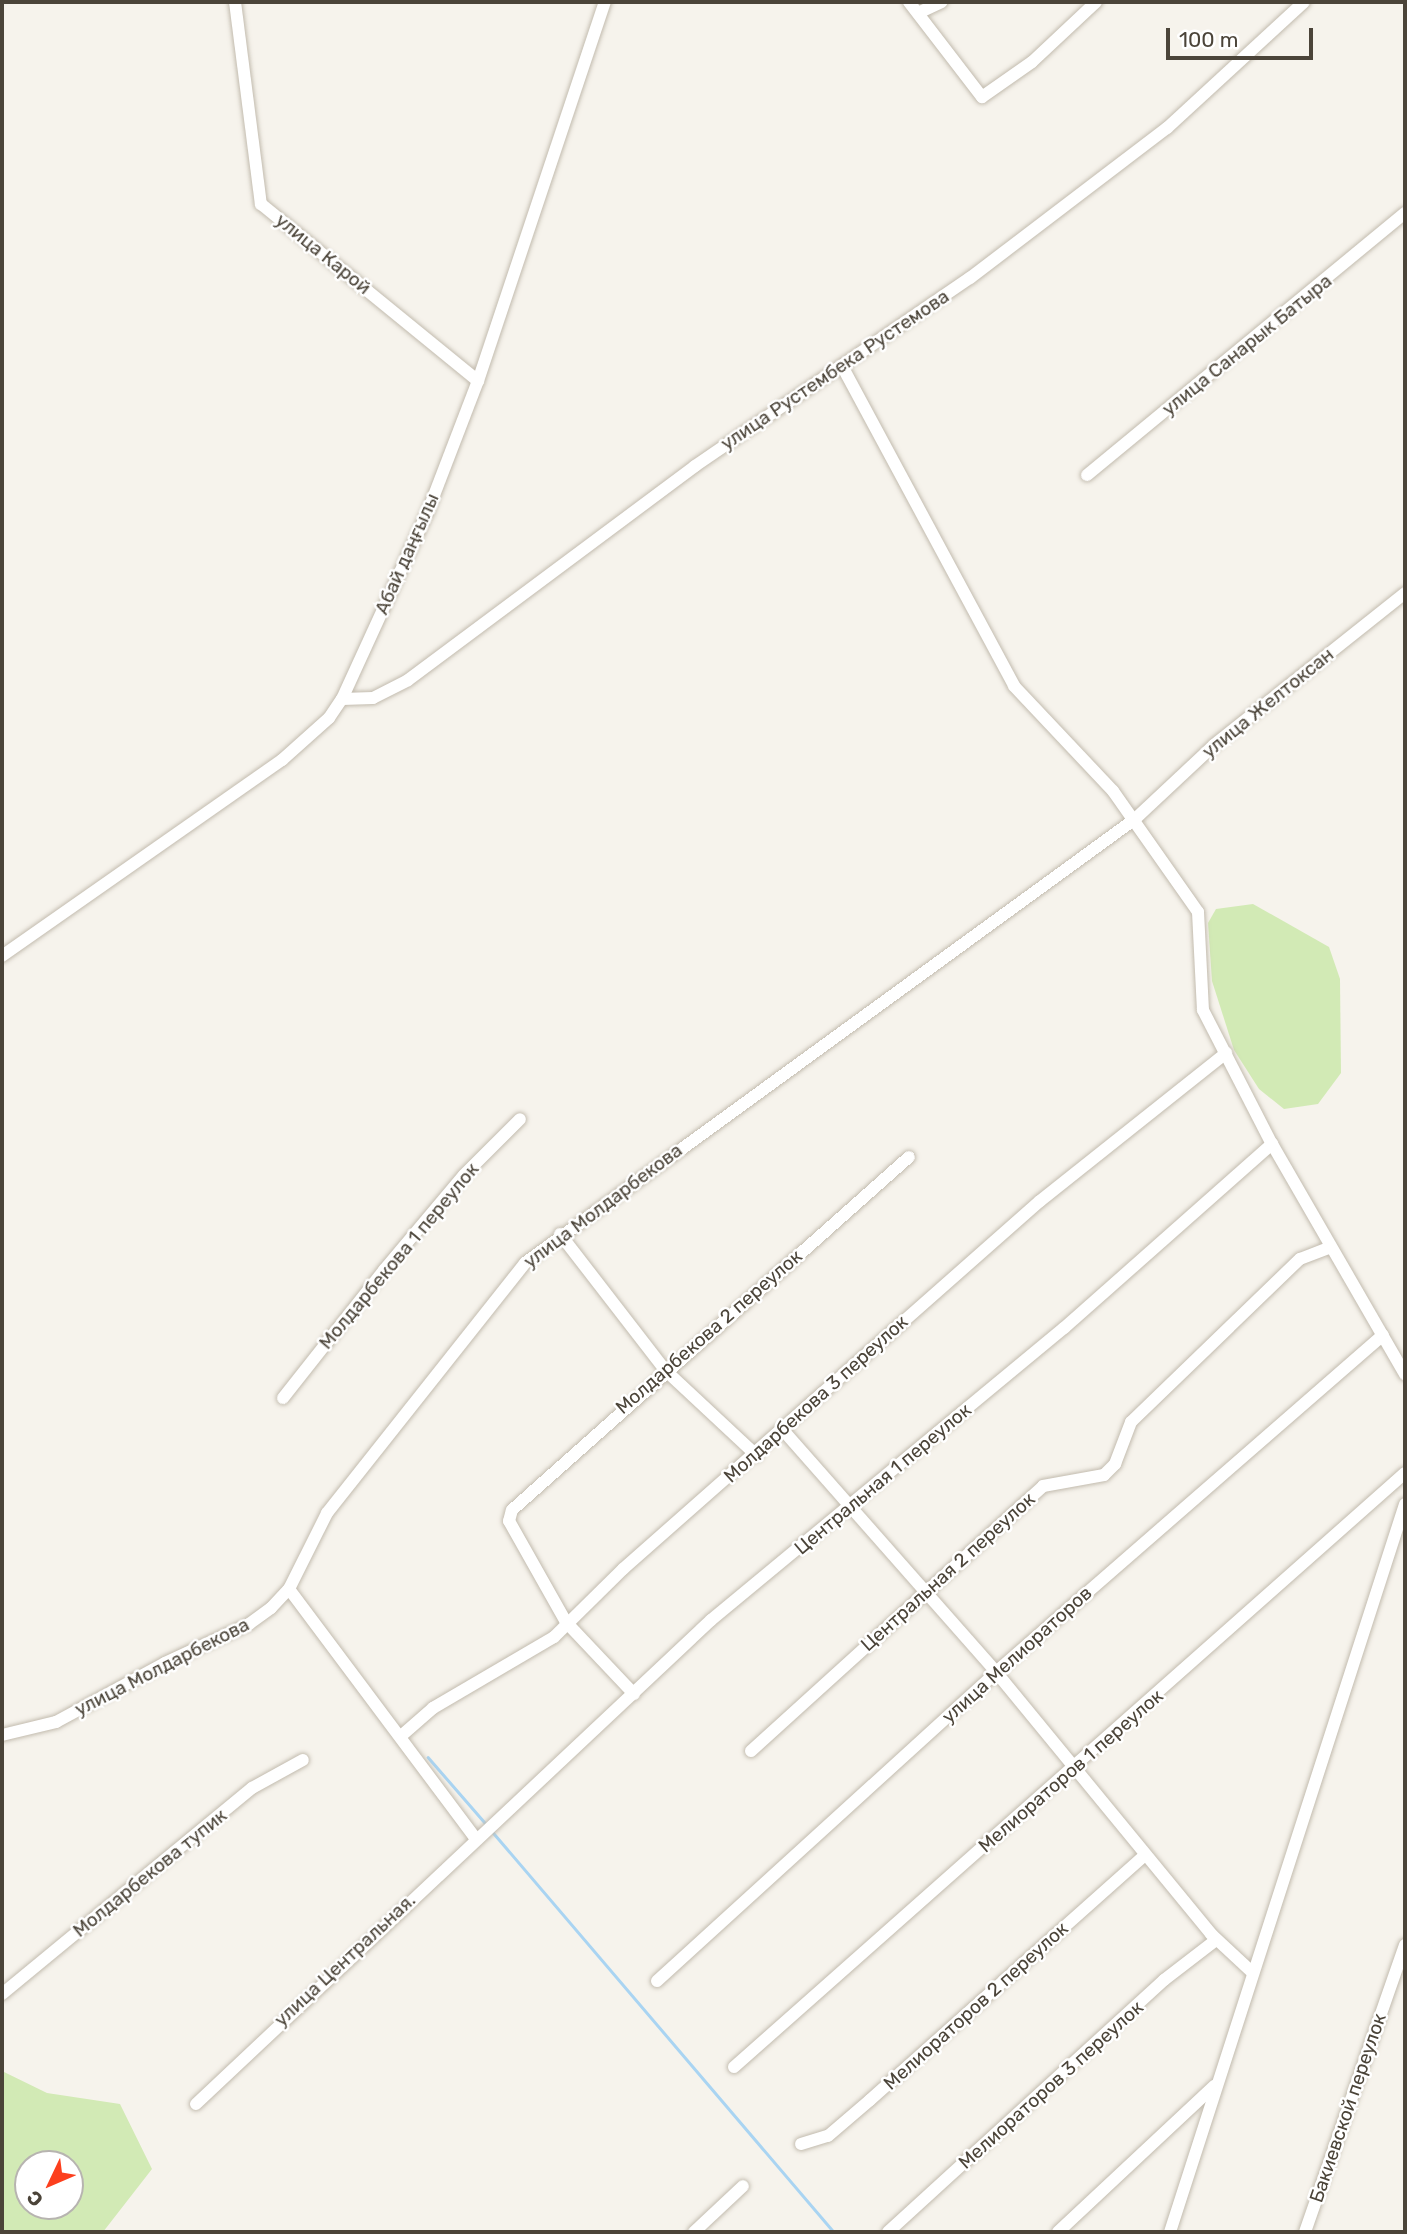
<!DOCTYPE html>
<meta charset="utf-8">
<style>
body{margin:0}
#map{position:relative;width:1407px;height:2234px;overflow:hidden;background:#f6f3ec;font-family:Rubik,sans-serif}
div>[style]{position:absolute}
.green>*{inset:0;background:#d2eab5}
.stream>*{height:2.5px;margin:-1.25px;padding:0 1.25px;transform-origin:1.25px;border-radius:1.25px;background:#a9d4f2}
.roads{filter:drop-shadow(0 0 2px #c2bbae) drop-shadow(0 0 2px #c2bbae)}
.minor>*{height:12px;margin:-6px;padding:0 6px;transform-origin:6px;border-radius:6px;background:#fff}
span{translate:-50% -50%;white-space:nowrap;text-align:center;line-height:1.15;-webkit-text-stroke:5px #fff;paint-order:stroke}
.street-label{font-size:19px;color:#4b4439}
.frame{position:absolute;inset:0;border:4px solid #4b4439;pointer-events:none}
.north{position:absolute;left:14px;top:2150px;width:70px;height:70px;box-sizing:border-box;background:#fff;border:2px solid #b7b4b0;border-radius:50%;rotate:226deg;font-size:19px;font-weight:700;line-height:28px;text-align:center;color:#4b4439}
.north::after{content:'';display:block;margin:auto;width:24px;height:32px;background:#fc3f1d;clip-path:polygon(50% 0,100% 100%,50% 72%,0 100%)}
.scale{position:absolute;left:1166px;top:28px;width:147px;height:32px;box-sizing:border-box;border:4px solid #4b4439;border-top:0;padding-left:9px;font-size:21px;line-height:24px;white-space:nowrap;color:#4b4439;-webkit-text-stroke:5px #fff;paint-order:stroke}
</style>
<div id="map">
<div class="green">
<div style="clip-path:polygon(1253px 904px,1329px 947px,1340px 979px,1341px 1073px,1318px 1104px,1284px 1109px,1259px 1089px,1234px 1050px,1212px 981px,1208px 923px,1216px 909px)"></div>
<div style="clip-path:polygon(evenodd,2px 2071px,47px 2093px,120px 2104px,152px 2169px,103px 2232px,2px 2232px,2px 2071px,28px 2164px,70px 2164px,70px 2206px,28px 2206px,28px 2164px)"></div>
</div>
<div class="stream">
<div style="left:428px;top:1757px;width:90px;rotate:49.1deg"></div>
<div style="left:491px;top:1830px;width:528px;rotate:49.53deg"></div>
</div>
<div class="roads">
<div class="minor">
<div style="left:235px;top:2px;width:204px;rotate:82.7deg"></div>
<div style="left:261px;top:204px;width:280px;rotate:39.2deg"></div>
<div style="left:909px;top:2px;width:120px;rotate:52.5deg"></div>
<div style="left:982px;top:97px;width:61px;rotate:-35deg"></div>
<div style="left:1032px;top:62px;width:88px;rotate:-43.2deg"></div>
<div style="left:918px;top:13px;width:26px;rotate:-25deg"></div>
<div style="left:842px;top:366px;width:363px;rotate:61.7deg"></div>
<div style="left:1014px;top:686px;width:144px;rotate:46.7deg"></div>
<div style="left:1113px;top:791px;width:148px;rotate:54.9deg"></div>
<div style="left:1198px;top:912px;width:98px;rotate:87.1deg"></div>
<div style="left:1203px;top:1010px;width:151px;rotate:62.8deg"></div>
<div style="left:1272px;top:1144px;width:266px;rotate:60deg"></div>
<div style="left:1087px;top:475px;width:412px;rotate:-39.5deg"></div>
<div style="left:342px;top:699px;width:31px;rotate:-2deg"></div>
<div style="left:373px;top:698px;width:39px;rotate:-27deg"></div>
<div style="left:408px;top:680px;width:358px;rotate:-36.7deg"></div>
<div style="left:695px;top:466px;width:333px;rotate:-34.4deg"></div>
<div style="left:970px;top:278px;width:248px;rotate:-37.3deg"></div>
<div style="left:1167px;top:128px;width:186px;rotate:-42.6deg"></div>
<div style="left:2px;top:956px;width:342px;rotate:-35deg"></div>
<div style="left:282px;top:760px;width:63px;rotate:-41.8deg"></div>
<div style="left:329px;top:718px;width:23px;rotate:-56deg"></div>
<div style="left:342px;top:699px;width:207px;rotate:-65.4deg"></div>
<div style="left:428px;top:511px;width:139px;rotate:-69deg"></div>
<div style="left:478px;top:381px;width:400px;rotate:-71.5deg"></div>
<div style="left:560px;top:1234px;width:172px;rotate:52.3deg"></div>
<div style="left:665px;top:1370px;width:125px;rotate:43deg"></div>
<div style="left:283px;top:1398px;width:163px;rotate:-51.7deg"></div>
<div style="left:384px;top:1270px;width:124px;rotate:-49.9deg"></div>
<div style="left:464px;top:1175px;width:79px;rotate:-45deg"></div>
<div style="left:782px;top:1429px;width:324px;rotate:48.6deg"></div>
<div style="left:996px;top:1672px;width:339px;rotate:50.6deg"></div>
<div style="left:1211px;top:1934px;width:57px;rotate:42.9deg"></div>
<div style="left:289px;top:1589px;width:312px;rotate:53.2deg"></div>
<div style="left:634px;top:1694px;width:99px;rotate:-133.4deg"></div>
<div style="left:566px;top:1622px;width:116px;rotate:-119.4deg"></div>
<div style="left:509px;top:1521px;width:11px;rotate:-75deg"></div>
<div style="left:512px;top:1510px;width:531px;rotate:-41.64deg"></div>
<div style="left:2px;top:1735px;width:56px;rotate:-13.5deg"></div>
<div style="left:56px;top:1722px;width:124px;rotate:-28.4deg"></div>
<div style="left:165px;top:1663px;width:93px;rotate:-24.9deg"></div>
<div style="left:249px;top:1624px;width:27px;rotate:-36deg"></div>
<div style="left:271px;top:1608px;width:26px;rotate:-47deg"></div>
<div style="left:289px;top:1589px;width:85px;rotate:-63.4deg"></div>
<div style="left:327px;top:1513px;width:319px;rotate:-51.6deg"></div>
<div style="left:525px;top:1263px;width:754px;rotate:-36.05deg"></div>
<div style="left:1135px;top:819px;width:108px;rotate:-43.1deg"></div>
<div style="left:1214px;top:745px;width:244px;rotate:-38.5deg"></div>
<div style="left:401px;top:1736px;width:43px;rotate:-41.2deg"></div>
<div style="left:433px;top:1708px;width:140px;rotate:-30.4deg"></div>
<div style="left:554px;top:1637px;width:97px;rotate:-44.6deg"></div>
<div style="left:623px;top:1569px;width:556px;rotate:-41.43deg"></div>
<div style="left:1040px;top:1201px;width:238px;rotate:-38.5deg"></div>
<div style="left:751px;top:1751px;width:394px;rotate:-42.2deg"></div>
<div style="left:1043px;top:1486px;width:62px;rotate:-10.2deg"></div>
<div style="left:1104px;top:1475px;width:16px;rotate:-45deg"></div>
<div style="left:1115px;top:1464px;width:45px;rotate:-69.1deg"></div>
<div style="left:1131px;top:1422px;width:235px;rotate:-44deg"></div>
<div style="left:1300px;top:1259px;width:33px;rotate:-21deg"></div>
<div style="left:657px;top:1981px;width:459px;rotate:-42.3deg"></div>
<div style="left:996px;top:1672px;width:513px;rotate:-41.05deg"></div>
<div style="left:2px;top:1994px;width:324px;rotate:-39.5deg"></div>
<div style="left:252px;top:1788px;width:58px;rotate:-28.8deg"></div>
<div style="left:734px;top:2067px;width:896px;rotate:-41.52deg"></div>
<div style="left:196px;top:2104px;width:707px;rotate:-43.22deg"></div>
<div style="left:711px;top:1620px;width:458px;rotate:-39.6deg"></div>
<div style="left:1064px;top:1328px;width:278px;rotate:-41.5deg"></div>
<div style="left:801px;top:2144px;width:28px;rotate:-17deg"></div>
<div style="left:828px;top:2136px;width:55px;rotate:-40.6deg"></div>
<div style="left:870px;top:2100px;width:367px;rotate:-41.7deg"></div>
<div style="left:694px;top:2232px;width:67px;rotate:-43.2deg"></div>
<div style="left:888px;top:2232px;width:374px;rotate:-42.4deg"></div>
<div style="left:1164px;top:1980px;width:66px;rotate:-37.6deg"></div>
<div style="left:1058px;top:2232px;width:214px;rotate:-43.1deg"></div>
<div style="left:1170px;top:2232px;width:765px;rotate:-72.11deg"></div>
<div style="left:1305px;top:2232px;width:304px;rotate:-70.8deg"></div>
</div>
</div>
<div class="street-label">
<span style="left:323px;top:254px;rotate:39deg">улица Карой</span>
<span style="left:1247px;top:345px;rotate:-39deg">улица Санарык Батыра</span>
<span style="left:835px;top:370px;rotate:-34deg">улица Рустембека Рустемова</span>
<span style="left:407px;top:554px;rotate:-66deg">Абай даңғылы</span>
<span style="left:1268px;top:703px;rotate:-39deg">улица Желтоксан</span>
<span style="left:603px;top:1206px;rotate:-37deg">улица Молдарбекова</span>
<span style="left:399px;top:1256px;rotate:-50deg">Молдарбекова 1 переулок</span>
<span style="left:709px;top:1332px;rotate:-41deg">Молдарбекова 2 переулок</span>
<span style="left:816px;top:1399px;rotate:-42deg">Молдарбекова 3 переулок</span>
<span style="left:883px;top:1479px;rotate:-40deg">Центральная 1 переулок</span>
<span style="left:948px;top:1572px;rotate:-42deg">Центральная 2 переулок</span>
<span style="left:1017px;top:1655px;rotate:-42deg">улица Мелиораторов</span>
<span style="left:162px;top:1667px;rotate:-27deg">улица Молдарбекова</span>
<span style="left:1071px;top:1771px;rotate:-41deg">Мелиораторов 1 переулок</span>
<span style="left:150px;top:1873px;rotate:-39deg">Молдарбекова тупик</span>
<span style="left:345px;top:1960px;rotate:-43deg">улица Центральная.</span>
<span style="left:976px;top:2006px;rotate:-42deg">Мелиораторов 2 переулок</span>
<span style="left:1051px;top:2085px;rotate:-42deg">Мелиораторов 3 переулок</span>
<span style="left:1348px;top:2108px;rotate:-71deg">Бакиевской переулок</span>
</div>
<div class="frame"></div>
<div class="north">С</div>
<div class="scale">100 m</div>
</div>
